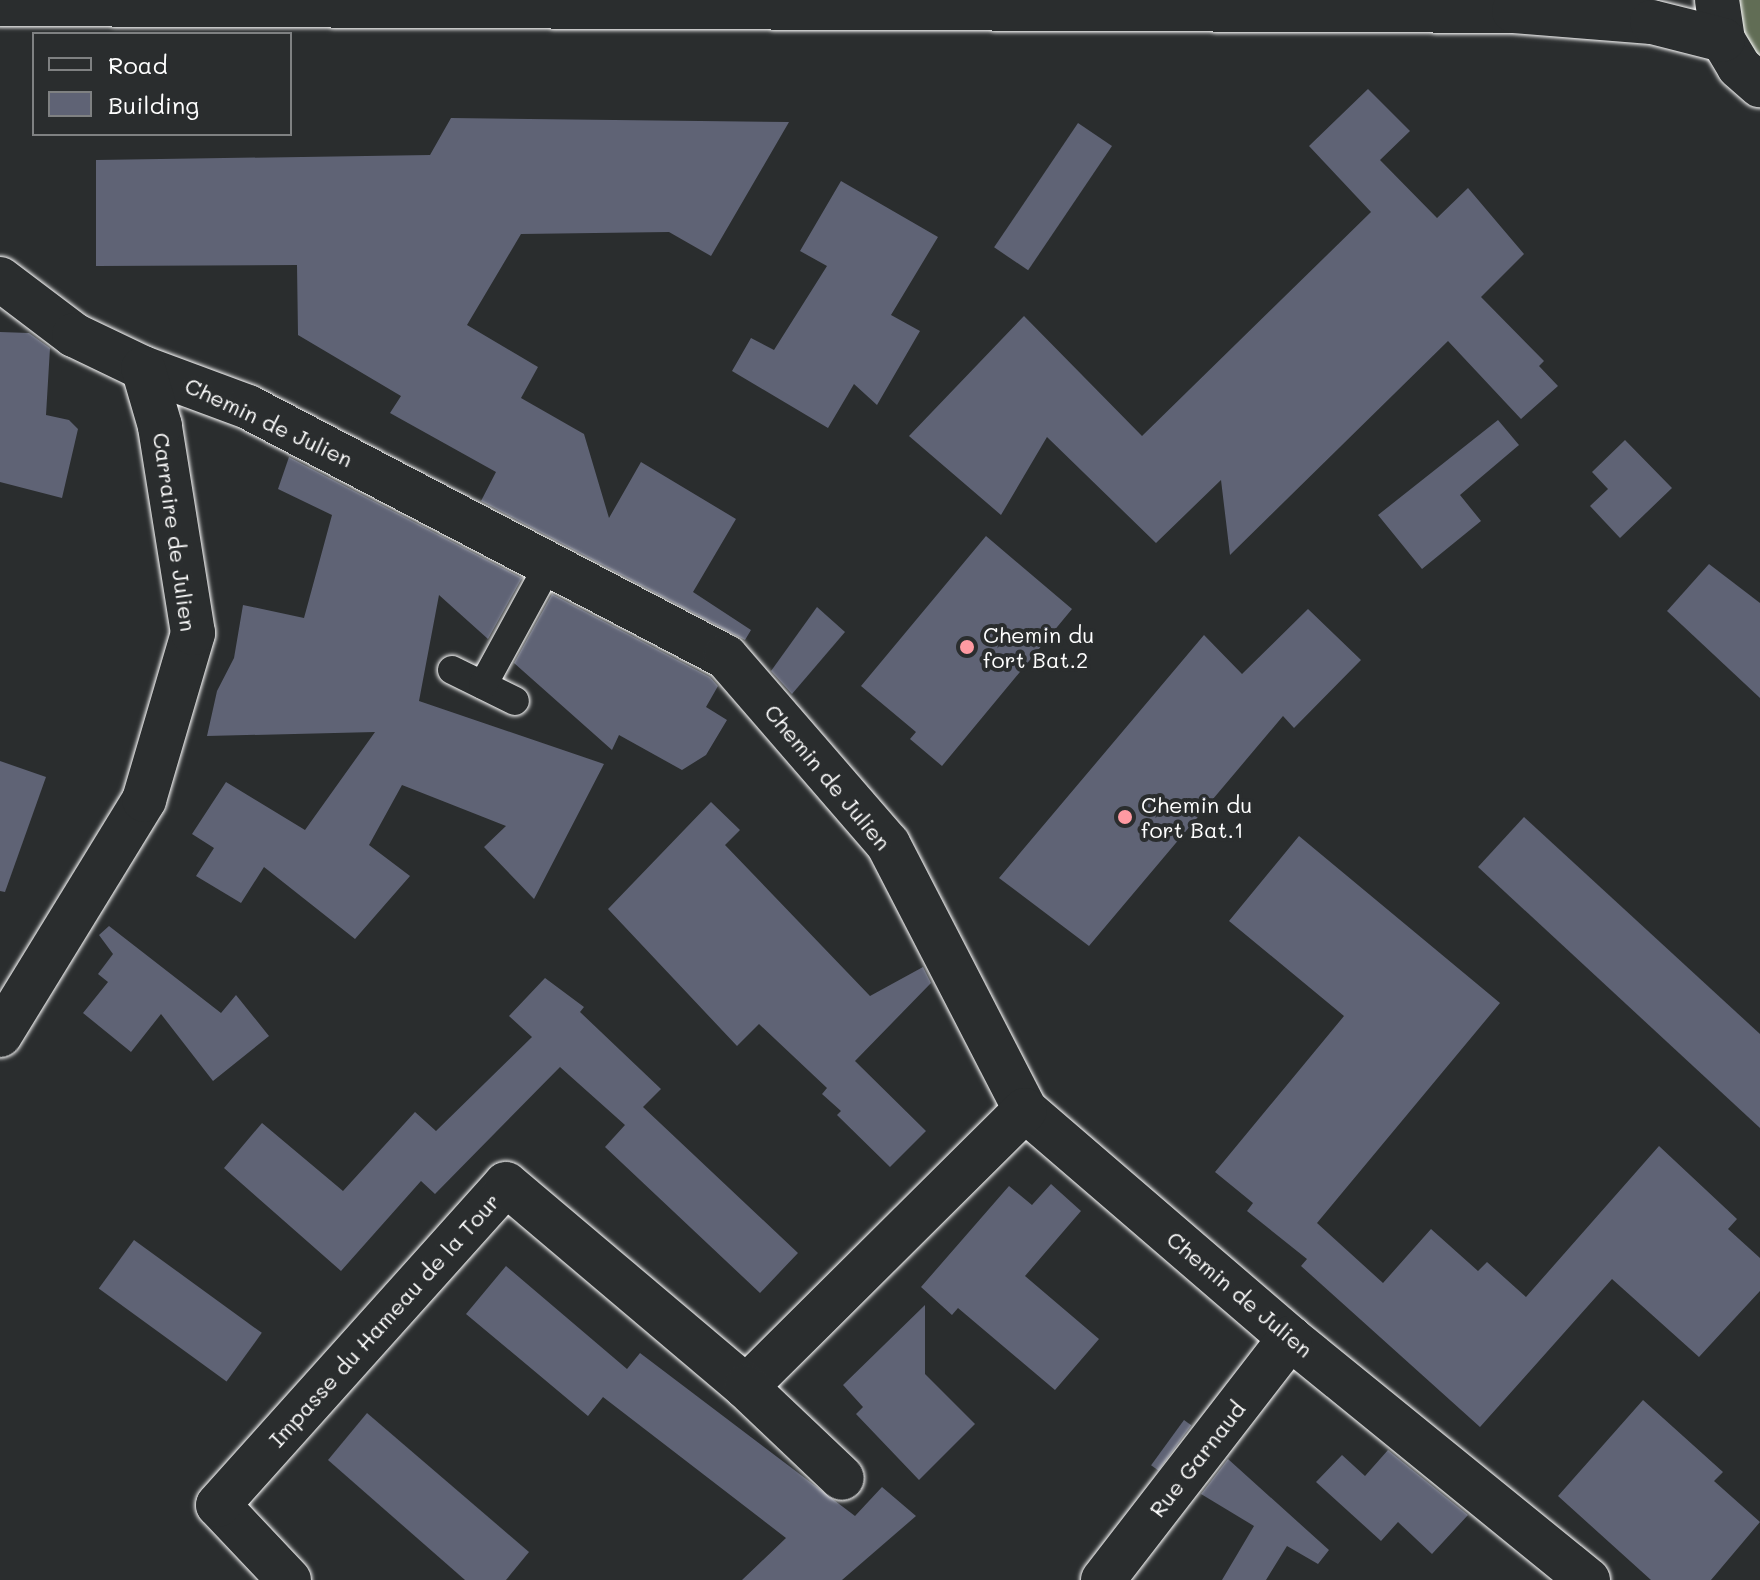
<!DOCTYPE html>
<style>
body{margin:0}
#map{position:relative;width:1760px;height:1580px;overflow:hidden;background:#2a2d2e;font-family:Mali,sans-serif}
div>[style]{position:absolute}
.green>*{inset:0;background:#616d55}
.building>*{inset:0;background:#5f6375;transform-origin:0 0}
.roads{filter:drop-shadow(0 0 2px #fff) drop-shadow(0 0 2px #fff)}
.service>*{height:28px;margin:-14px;padding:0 14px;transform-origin:14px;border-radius:14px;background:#2a2d2e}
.minor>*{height:44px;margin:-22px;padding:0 22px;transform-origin:22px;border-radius:22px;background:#2a2d2e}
.primary>*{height:44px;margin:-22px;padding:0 22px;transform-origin:22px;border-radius:22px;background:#2a2d2e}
.dots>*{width:22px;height:22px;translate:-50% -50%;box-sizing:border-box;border:4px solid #2a2d2e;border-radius:50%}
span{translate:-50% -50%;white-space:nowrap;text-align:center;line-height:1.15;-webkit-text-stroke:8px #2a2d2e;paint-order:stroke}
.street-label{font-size:22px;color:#fff}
.poi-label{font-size:22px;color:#fff}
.left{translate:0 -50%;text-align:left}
.legend{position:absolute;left:32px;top:32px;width:260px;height:104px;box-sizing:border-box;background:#2a2d2e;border:2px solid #7f8182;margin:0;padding:10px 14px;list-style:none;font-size:24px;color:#fff}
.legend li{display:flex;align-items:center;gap:16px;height:40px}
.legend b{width:40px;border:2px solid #7f8182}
</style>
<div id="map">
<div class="green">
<div style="clip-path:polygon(1717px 0,1760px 0,1760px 85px)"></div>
</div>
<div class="building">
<div style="clip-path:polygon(1368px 89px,1410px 131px,1380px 160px,1437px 218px,1468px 188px,1524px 254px,1481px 297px,1544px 361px,1539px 366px,1558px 386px,1521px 419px,1448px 341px,1230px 555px,1221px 480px,1156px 543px,1047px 437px,1001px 515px,909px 436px,1024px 316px,1142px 436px,1371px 212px,1309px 146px)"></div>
<div style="clip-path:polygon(451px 118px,789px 122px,711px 256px,669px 232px,521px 234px,467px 325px,538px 367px,521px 398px,584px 434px,609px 518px,641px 462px,736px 519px,693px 592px,751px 630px,745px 640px,481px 501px,496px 472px,390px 413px,401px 396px,298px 335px,297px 265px,96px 266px,96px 160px,430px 155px)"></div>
<div style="left:1078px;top:123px;width:41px;height:150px;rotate:34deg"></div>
<div style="clip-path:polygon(841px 181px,938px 237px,891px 315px,920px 331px,877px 405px,854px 384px,828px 428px,732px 371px,751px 338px,774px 350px,827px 266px,800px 251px)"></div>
<div style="clip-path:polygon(0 332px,29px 333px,50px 348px,46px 415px,69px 420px,78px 429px,62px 498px,0 482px)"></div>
<div style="clip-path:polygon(1498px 420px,1519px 445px,1460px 495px,1481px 521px,1422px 569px,1378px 515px)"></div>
<div style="clip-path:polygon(1625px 440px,1672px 488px,1620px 538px,1590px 506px,1608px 489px,1592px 472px)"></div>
<div style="clip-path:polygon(289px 457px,522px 578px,488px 639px,439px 595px,419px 701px,604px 764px,534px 899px,484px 847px,506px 826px,402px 785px,369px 845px,410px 876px,355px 939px,264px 867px,241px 903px,196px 876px,214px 848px,192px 834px,226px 782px,305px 830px,375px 732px,207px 736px,217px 691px,234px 658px,243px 605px,304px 618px,332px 515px,278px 489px)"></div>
<div style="clip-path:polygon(986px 536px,1072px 609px,942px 766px,910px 739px,916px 732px,861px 686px)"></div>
<div style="clip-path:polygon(1709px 564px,1760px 603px,1760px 698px,1667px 611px)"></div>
<div style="clip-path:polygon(552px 594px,710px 677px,718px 686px,706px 707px,727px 720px,706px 755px,682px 770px,619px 735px,612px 750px,514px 663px)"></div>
<div style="clip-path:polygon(817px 607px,845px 632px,792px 694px,771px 671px)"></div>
<div style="clip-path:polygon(1308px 609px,1361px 660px,1294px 728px,1283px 716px,1089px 946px,999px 878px,1204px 635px,1242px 674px)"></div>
<div style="clip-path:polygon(0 761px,46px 777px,5px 892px,0 891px)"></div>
<div style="clip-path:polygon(711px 802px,740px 830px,725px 845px,870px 996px,923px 967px,931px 983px,855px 1061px,926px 1131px,890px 1167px,837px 1115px,841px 1111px,822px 1094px,827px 1088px,759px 1024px,737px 1046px,608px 909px)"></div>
<div style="clip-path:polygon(1524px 817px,1760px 1034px,1760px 1128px,1478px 867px)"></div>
<div style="clip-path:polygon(1299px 836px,1500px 1003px,1317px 1223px,1383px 1283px,1431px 1229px,1478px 1271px,1487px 1262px,1526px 1297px,1659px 1146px,1737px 1219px,1728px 1229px,1760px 1258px,1760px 1291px,1699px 1357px,1612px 1279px,1480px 1427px,1301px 1266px,1307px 1259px,1247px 1211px,1253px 1203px,1215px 1172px,1344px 1016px,1229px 921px)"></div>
<div style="clip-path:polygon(109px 926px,221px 1013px,236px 995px,269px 1036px,213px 1081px,161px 1014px,131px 1052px,83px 1013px,108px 982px,98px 974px,113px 954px,99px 935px)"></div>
<div style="clip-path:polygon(545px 978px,584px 1007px,580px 1012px,661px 1089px,643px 1107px,798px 1253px,760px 1293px,605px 1147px,625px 1125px,560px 1067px,435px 1194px,421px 1181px,341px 1271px,224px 1168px,262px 1123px,343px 1191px,415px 1112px,436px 1131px,532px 1037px,509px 1016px)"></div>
<div style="clip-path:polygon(1051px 1184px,1081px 1211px,1025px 1276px,1099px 1339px,1055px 1390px,958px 1308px,952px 1315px,921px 1287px,1009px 1186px,1032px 1205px)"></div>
<div style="left:134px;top:1240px;width:158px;height:60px;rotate:36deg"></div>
<div style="clip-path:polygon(506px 1266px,627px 1369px,640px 1353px,855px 1516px,882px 1487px,916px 1516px,842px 1580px,742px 1580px,786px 1538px,603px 1397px,588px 1416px,466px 1314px)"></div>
<div style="clip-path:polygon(925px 1305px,925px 1374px,975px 1424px,919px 1480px,856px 1414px,863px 1407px,843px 1385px)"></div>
<div style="clip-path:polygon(1643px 1400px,1723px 1472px,1714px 1481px,1760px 1522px,1711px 1580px,1651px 1580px,1558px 1496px)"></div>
<div style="clip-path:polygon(367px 1413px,529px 1552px,506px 1580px,465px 1580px,328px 1460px)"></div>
<div style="left:1184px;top:1420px;width:9px;height:56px;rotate:36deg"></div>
<div style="clip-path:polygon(1388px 1450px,1468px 1515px,1432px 1554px,1398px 1522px,1381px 1541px,1316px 1482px,1342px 1455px,1365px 1476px)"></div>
<div style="clip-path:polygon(1228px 1459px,1329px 1550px,1318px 1564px,1287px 1546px,1266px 1580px,1222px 1580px,1254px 1526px,1201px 1494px)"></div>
</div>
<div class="roads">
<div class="service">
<div style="left:452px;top:670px;width:70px;rotate:26.2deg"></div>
<div style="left:483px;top:685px;width:140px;rotate:-61.4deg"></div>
</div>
<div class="minor">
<div style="left:0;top:279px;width:93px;rotate:37.1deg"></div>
<div style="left:74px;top:335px;width:76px;rotate:25.6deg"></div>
<div style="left:143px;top:368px;width:112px;rotate:20.4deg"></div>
<div style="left:248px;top:407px;width:539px;rotate:27.61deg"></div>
<div style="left:726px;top:657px;width:247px;rotate:49.1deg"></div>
<div style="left:888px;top:844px;width:299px;rotate:62.7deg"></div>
<div style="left:1025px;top:1110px;width:350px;rotate:40.7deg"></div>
<div style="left:1290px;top:1338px;width:384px;rotate:39.1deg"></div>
<div style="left:0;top:1035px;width:276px;rotate:-58.5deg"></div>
<div style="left:144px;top:800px;width:174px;rotate:-73.6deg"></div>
<div style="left:193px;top:633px;width:210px;rotate:-99.1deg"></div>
<div style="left:160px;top:426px;width:60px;rotate:-106.3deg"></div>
<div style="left:746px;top:1387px;width:393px;rotate:-44.8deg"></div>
<div style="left:289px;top:1580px;width:103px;rotate:-133.4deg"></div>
<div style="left:218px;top:1505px;width:431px;rotate:-48.1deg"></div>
<div style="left:506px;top:1184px;width:314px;rotate:40.2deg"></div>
<div style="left:746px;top:1387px;width:132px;rotate:43.5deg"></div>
<div style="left:1103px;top:1580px;width:306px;rotate:-52.3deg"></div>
</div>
<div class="primary">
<div style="left:1717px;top:0;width:40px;rotate:81.5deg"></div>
<div style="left:1723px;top:40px;width:31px;rotate:59deg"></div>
<div style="left:1739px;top:67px;width:28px;rotate:41deg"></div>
<div style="left:0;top:4px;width:1514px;rotate:0.26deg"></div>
<div style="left:1514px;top:11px;width:138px;rotate:4.6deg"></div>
<div style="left:1652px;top:22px;width:73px;rotate:14.2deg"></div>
</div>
</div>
<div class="dots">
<div style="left:967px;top:647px;background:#ff9aa2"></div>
<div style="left:1125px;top:817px;background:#ff9aa2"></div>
</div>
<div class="street-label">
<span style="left:269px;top:422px;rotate:25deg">Chemin de Julien</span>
<span style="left:175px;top:532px;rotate:82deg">Carraire de Julien</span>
<span style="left:828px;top:777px;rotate:50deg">Chemin de Julien</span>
<span style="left:1240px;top:1294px;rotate:40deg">Chemin de Julien</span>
<span style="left:384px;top:1320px;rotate:-48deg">Impasse du Hameau de la Tour</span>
<span style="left:1197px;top:1459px;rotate:-52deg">Rue Garnaud</span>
</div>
<div class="poi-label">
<span class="left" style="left:983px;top:647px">Chemin du<br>fort Bat.2</span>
<span class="left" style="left:1141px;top:817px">Chemin du<br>fort Bat.1</span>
</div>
<ul class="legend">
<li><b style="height:10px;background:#2a2d2e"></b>Road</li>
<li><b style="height:22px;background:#5f6375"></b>Building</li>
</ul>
</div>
